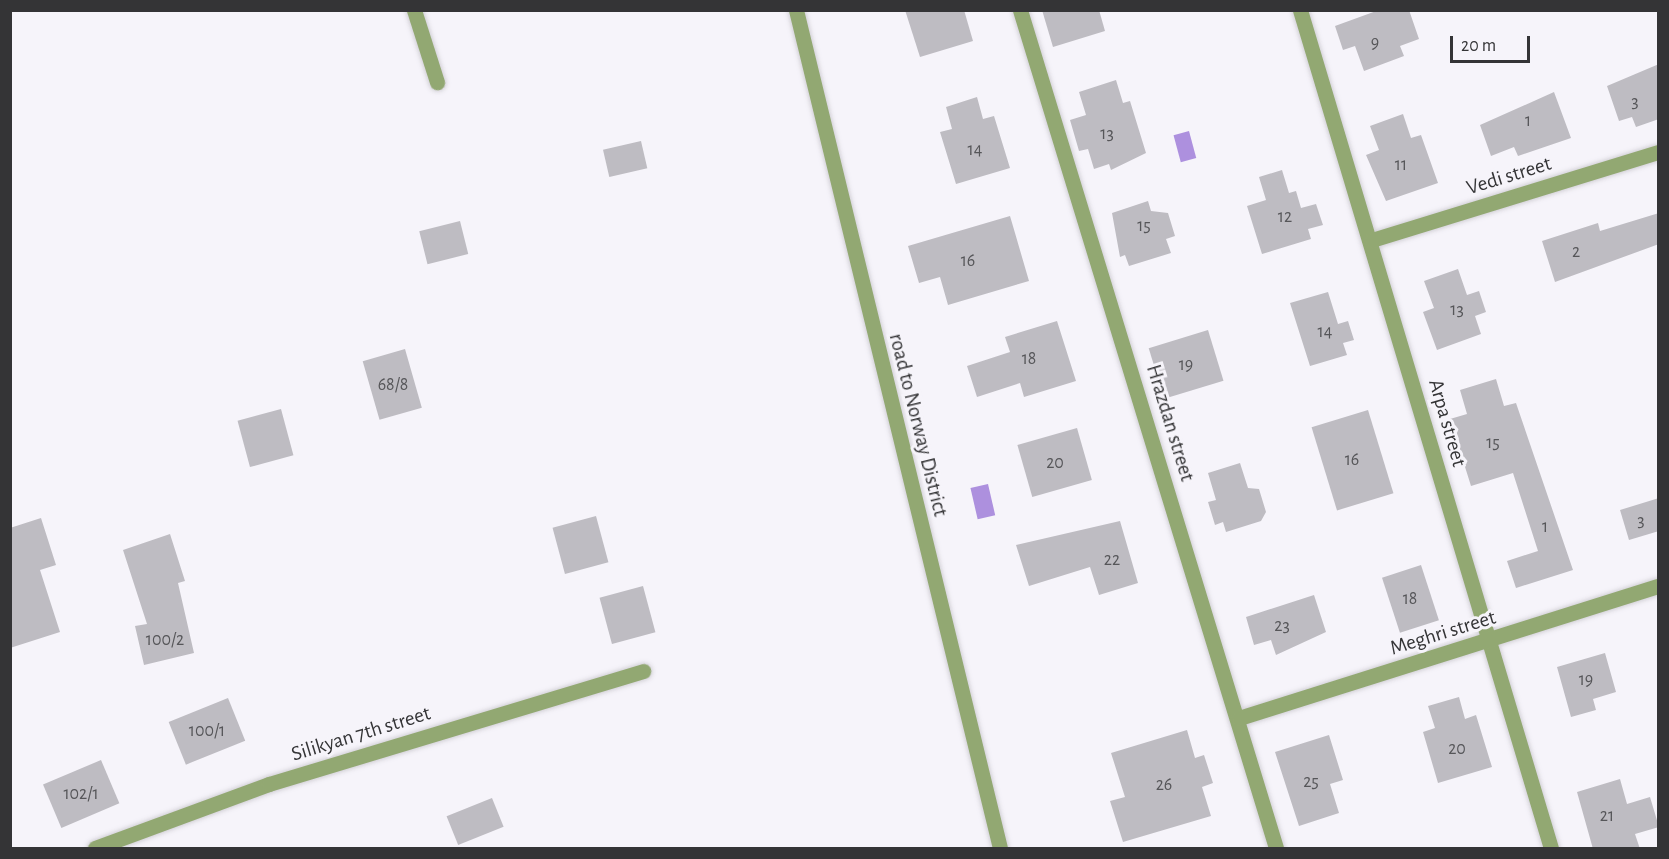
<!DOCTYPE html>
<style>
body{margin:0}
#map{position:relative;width:1669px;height:859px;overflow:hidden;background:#f6f4fa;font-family:"Alegreya Sans",sans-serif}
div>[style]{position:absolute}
.water>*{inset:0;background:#ad90de;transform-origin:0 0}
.building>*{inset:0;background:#bebcc2;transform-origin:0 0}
.roads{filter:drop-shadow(0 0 2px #d3d1d7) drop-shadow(0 0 2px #d3d1d7)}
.minor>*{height:15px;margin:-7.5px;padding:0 7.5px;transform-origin:7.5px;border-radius:7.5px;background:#92a872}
span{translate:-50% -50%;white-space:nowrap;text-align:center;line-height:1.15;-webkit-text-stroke:6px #f6f4fa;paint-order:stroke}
.number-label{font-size:18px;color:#565659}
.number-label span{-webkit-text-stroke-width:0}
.street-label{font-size:21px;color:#343436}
.frame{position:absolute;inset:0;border:12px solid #343436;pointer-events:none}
.scale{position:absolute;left:1450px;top:36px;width:80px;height:27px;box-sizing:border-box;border:3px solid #343436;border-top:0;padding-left:8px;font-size:18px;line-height:21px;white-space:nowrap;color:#343436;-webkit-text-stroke:4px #f6f4fa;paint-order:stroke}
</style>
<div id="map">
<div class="water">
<div style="left:1189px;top:131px;width:28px;height:16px;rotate:75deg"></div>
<div style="left:988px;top:484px;width:32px;height:18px;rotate:77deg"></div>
</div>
<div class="building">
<div style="clip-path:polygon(905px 10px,964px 10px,973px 41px,920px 57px)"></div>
<div style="clip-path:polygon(1042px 10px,1099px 10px,1105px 31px,1053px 47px)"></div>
<div style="clip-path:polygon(1379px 10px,1409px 10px,1419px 39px,1400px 46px,1404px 56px,1364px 71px,1355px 46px,1343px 50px,1335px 26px)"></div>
<div style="clip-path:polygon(1659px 64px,1659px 119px,1636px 127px,1632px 117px,1619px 121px,1607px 86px)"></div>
<div style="clip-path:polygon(1116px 80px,1123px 103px,1130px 101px,1146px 153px,1111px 170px,1109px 164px,1094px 169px,1088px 149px,1079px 151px,1070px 120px,1086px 115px,1079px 92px)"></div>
<div style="clip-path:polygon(1554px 92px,1571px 138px,1518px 156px,1514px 147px,1491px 156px,1480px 125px)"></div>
<div style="clip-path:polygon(977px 97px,983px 119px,994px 116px,1010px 168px,956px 184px,940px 132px,952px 129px,946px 107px)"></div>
<div style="clip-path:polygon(1403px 114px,1411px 138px,1421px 135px,1438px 183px,1386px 201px,1366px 155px,1379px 150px,1370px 126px)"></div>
<div style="left:641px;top:141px;width:28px;height:39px;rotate:77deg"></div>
<div style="clip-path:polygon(1282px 170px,1289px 193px,1296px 191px,1301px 208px,1316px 204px,1323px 225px,1308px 229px,1311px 239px,1262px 254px,1247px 206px,1266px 200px,1259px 177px)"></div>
<div style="clip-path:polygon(1148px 201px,1151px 211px,1168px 213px,1175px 236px,1166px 239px,1171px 253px,1129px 266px,1125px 255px,1120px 257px,1112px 213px)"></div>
<div style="clip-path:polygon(1659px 213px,1659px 244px,1555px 282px,1542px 241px,1598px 223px,1600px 231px)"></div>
<div style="clip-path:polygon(1010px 216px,1029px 281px,948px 305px,940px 277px,919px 283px,908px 246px)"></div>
<div style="left:460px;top:221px;width:34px;height:42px;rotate:76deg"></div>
<div style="clip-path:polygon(1458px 269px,1467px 295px,1479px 291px,1486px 312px,1475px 316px,1481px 334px,1437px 350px,1423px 312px,1434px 308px,1424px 281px)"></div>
<div style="clip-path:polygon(1328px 292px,1338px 324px,1348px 321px,1354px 340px,1343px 343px,1347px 355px,1310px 366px,1290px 303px)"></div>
<div style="clip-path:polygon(1057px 321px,1076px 381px,1024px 397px,1020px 383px,977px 397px,967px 366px,1010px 352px,1005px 337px)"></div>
<div style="left:1208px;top:330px;width:53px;height:62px;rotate:73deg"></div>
<div style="left:405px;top:349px;width:61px;height:44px;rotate:74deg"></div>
<div style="clip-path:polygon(1496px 379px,1504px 406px,1516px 403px,1573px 570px,1516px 588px,1507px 561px,1538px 551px,1513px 473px,1471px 486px,1450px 419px,1467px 414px,1460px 390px)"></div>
<div style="left:281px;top:409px;width:48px;height:45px;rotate:75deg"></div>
<div style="left:1368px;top:410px;width:87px;height:59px;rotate:73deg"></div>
<div style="left:1077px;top:428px;width:54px;height:62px;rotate:74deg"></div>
<div style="clip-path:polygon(1240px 463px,1248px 488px,1259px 489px,1266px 512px,1261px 521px,1226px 532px,1223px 522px,1215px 525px,1208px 502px,1216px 500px,1208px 473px)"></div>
<div style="clip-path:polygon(1659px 498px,1659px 531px,1629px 540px,1620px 510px)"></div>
<div style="left:596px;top:516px;width:48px;height:45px;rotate:75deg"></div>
<div style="clip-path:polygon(41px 518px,56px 565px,40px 570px,60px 632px,10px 648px,10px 528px)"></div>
<div style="clip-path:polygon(1120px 521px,1138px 583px,1099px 595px,1090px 567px,1029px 586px,1016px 545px)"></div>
<div style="clip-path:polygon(170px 534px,185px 581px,178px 583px,194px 653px,144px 665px,135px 626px,147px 624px,123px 550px)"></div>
<div style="left:1421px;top:565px;width:58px;height:41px;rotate:72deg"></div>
<div style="left:643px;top:586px;width:48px;height:45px;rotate:75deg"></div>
<div style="clip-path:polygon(1314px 595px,1326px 632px,1276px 655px,1271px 640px,1254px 645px,1246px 617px)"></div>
<div style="clip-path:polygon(1605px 653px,1616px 692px,1593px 699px,1596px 710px,1571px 717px,1557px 667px)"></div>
<div style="clip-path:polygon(1459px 697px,1465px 719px,1476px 715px,1492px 767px,1438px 783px,1423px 732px,1435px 728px,1428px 706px)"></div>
<div style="left:228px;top:698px;width:46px;height:64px;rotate:68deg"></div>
<div style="clip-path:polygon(1187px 730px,1195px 758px,1204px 755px,1213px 783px,1202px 787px,1211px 816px,1123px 842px,1110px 801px,1125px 797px,1111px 753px)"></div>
<div style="clip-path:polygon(1329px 735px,1343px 780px,1330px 784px,1339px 813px,1299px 826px,1275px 752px)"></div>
<div style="left:101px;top:760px;width:47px;height:63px;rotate:67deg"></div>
<div style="clip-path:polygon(1620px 779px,1627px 804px,1650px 797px,1659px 827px,1635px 834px,1640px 849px,1593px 849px,1577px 792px)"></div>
<div style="left:492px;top:798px;width:31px;height:49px;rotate:68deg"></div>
</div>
<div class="roads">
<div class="minor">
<div style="left:414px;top:10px;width:76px;rotate:72.3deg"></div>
<div style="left:796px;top:10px;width:862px;rotate:76.32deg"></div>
<div style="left:1020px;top:10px;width:876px;rotate:73.01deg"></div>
<div style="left:1300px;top:10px;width:875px;rotate:73.33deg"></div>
<div style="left:1372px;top:240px;width:299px;rotate:-17.1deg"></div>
<div style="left:1239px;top:718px;width:439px;rotate:-17.5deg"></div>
<div style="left:95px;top:848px;width:185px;rotate:-20.2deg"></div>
<div style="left:269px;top:784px;width:391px;rotate:-16.8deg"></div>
</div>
</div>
<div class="number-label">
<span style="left:1375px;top:43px">9</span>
<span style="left:1635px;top:102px">3</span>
<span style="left:1528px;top:121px">1</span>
<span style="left:1107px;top:134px">13</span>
<span style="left:975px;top:150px">14</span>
<span style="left:1401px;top:165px">11</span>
<span style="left:1285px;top:217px">12</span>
<span style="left:1144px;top:226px">15</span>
<span style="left:1576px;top:252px">2</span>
<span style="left:968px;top:261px">16</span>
<span style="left:1457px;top:310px">13</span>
<span style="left:1325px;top:332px">14</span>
<span style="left:1029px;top:359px">18</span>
<span style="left:1186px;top:365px">19</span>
<span style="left:393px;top:385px">68/8</span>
<span style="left:1493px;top:443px">15</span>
<span style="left:1352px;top:460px">16</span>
<span style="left:1055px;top:463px">20</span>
<span style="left:1641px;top:521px">3</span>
<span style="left:1545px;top:527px">1</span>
<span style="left:1112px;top:560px">22</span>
<span style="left:1410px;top:599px">18</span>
<span style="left:1282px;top:626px">23</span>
<span style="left:165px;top:640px">100/2</span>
<span style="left:1586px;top:680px">19</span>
<span style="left:207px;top:731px">100/1</span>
<span style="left:1457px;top:749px">20</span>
<span style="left:1311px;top:782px">25</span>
<span style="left:1164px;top:785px">26</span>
<span style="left:81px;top:794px">102/1</span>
<span style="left:1607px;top:816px">21</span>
</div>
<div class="street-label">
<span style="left:1509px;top:176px;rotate:-17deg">Vedi street</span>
<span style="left:1170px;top:423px;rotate:73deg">Hrazdan street</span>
<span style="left:1447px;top:423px;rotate:74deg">Arpa street</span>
<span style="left:918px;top:425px;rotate:76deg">road to Norway District</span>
<span style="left:1443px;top:633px;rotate:-17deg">Meghri street</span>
<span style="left:361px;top:734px;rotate:-17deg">Silikyan 7th street</span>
</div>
<div class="frame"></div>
<div class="scale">20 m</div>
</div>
